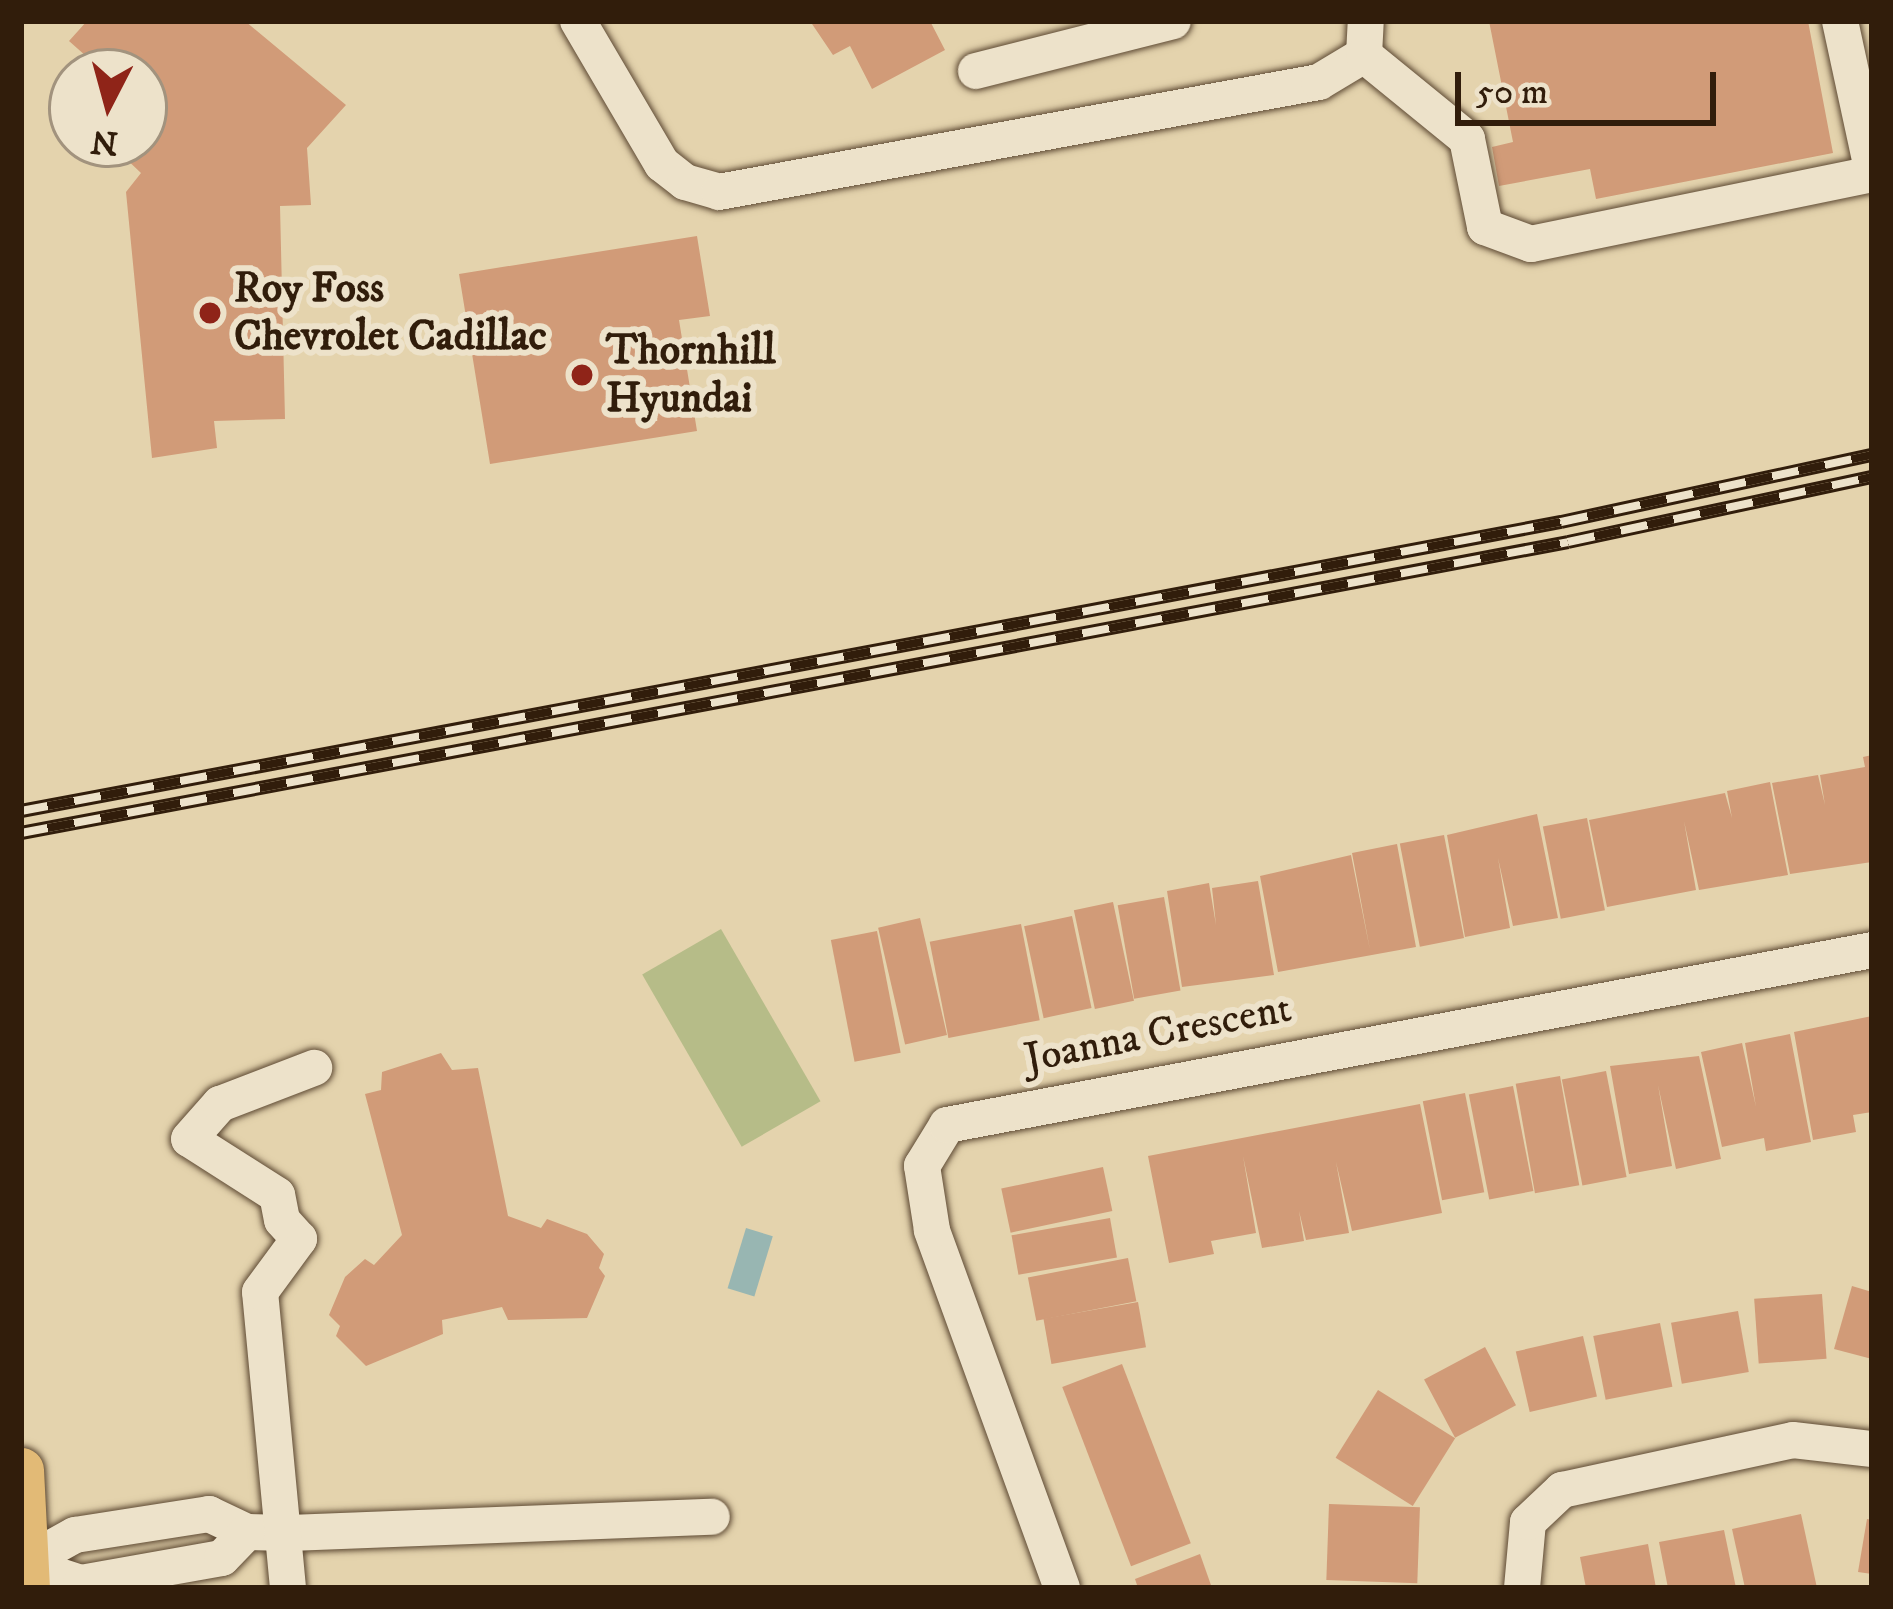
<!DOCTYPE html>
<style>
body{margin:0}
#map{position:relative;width:1893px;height:1609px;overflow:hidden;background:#e4d3ad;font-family:"IM FELL DW Pica",serif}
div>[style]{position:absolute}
.green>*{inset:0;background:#b6bc88;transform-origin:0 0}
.water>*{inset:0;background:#98b6b2;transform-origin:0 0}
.building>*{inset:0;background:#d19b78;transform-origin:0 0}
.roads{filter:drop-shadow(0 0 3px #5e4a34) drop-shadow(0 0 3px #5e4a34)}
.minor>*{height:36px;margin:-18px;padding:0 18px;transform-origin:18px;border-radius:18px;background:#ede2ca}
.major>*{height:45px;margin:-22.5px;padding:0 22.5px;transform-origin:22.5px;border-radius:22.5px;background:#e2ba76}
.rail>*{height:14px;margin-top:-7px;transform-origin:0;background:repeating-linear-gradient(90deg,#ede2ca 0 27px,#311d0b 0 54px);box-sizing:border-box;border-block:3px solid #311d0b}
.dots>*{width:33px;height:33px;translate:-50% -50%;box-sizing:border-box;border:6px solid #ede2ca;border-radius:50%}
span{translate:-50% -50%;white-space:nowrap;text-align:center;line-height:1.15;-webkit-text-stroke:12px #ede2ca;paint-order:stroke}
.poi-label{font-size:42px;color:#311d0b;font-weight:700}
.left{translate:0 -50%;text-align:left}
.street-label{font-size:42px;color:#311d0b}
.frame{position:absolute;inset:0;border:24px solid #311d0b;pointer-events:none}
.north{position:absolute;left:48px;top:48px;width:120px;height:120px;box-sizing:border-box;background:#ede2ca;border:3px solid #a2937e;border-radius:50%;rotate:186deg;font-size:33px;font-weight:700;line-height:48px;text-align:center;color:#311d0b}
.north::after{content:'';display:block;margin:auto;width:42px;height:54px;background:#8f2418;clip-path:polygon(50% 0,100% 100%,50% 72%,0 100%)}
.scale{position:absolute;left:1455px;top:72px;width:261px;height:54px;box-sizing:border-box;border:6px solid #311d0b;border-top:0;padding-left:15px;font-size:36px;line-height:42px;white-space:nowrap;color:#311d0b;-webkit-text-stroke:9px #ede2ca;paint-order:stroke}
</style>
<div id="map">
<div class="green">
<div style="left:721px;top:929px;width:199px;height:91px;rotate:60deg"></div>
</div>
<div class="water">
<div style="left:746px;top:1228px;width:28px;height:63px;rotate:17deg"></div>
</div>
<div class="building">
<div style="clip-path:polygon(87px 21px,245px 21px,346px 105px,307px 148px,311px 205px,280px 206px,285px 419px,214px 421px,217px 448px,152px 458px,126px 192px,141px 173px,120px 153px,144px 144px,144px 72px,104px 72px,69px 41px)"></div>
<div style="clip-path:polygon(810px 21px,930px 21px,945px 50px,872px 89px,850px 46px,833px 55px)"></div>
<div style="clip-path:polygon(1489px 21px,1808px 21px,1833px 153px,1596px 199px,1590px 169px,1499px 186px,1492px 147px,1513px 142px)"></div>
<div style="clip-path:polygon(697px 236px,710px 316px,679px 320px,697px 431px,490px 464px,459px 274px)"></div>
<div style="clip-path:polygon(1872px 755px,1872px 862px,1790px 874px,1772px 783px,1818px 775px,1825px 805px,1820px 775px,1865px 767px,1863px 757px)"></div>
<div style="clip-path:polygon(1770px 782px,1788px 875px,1699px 890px,1684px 821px,1696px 890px,1607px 907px,1589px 820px,1725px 793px,1732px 818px,1727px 791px)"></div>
<div style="clip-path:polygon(1537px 814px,1558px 918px,1513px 926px,1498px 858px,1510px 928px,1465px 937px,1447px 835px)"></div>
<div style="left:1587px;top:818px;width:94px;height:45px;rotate:79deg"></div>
<div style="left:1444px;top:835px;width:105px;height:45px;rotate:79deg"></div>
<div style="clip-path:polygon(1397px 844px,1416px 947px,1278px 972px,1260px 876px,1351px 855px,1370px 950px,1352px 853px)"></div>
<div style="clip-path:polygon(1258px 881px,1274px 975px,1182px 987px,1167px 891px,1209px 883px,1216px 925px,1212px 888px)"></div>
<div style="left:1164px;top:897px;width:95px;height:47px;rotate:80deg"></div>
<div style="left:1113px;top:902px;width:101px;height:40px;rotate:78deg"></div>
<div style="left:1072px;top:916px;width:94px;height:49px;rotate:78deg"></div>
<div style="left:920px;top:918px;width:120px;height:43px;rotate:77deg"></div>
<div style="left:1021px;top:924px;width:98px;height:93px;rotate:79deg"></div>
<div style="left:877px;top:931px;width:124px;height:47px;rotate:79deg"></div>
<div style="clip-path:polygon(1872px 1016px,1872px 1112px,1853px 1115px,1856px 1132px,1813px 1140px,1794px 1032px)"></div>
<div style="clip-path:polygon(1790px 1034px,1811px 1142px,1766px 1151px,1764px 1138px,1722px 1147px,1701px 1052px,1742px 1043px,1756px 1107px,1745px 1043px)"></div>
<div style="clip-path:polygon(441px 1053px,452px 1070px,478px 1068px,508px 1216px,541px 1228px,547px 1219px,587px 1234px,604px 1254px,599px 1268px,605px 1276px,587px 1318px,508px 1320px,502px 1307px,456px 1317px,442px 1320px,443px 1334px,366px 1366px,336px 1336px,340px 1326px,329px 1315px,345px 1277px,365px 1259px,374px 1265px,402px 1235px,365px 1094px,381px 1090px,382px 1072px)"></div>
<div style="clip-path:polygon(1699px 1056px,1721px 1159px,1676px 1169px,1658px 1085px,1672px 1166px,1629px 1174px,1610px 1066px)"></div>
<div style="left:1606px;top:1071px;width:108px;height:45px;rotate:79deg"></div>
<div style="left:1560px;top:1076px;width:111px;height:45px;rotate:80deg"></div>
<div style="left:1513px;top:1086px;width:107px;height:45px;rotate:79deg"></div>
<div style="left:1465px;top:1093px;width:101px;height:43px;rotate:79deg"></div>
<div style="clip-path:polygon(1420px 1104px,1442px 1213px,1352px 1231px,1336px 1162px,1349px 1233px,1306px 1240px,1299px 1211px,1304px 1241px,1262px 1248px,1243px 1156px,1256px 1233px,1211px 1241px,1214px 1254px,1169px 1263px,1148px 1156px)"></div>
<div style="left:1103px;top:1167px;width:45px;height:104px;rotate:78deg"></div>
<div style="left:1110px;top:1218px;width:40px;height:100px;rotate:80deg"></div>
<div style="left:1128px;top:1258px;width:44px;height:102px;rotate:79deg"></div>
<div style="clip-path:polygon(1852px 1286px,1872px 1292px,1872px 1359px,1834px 1349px)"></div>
<div style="left:1822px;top:1294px;width:65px;height:68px;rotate:86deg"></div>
<div style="left:1138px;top:1302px;width:46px;height:96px;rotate:80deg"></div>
<div style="left:1738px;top:1311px;width:62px;height:68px;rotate:80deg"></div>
<div style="left:1660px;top:1323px;width:65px;height:68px;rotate:79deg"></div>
<div style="left:1583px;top:1336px;width:62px;height:69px;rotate:77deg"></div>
<div style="left:1485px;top:1347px;width:66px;height:69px;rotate:62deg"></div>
<div style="left:1122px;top:1364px;width:192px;height:64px;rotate:69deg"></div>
<div style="left:1378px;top:1390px;width:91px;height:80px;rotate:32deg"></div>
<div style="left:1329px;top:1504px;width:91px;height:76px;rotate:2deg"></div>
<div style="clip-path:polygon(1801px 1514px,1817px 1588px,1745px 1588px,1732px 1529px)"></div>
<div style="clip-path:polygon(1867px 1519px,1872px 1520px,1872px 1574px,1858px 1572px)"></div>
<div style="clip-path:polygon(1724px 1530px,1736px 1588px,1668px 1588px,1659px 1542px)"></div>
<div style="clip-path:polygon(1648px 1544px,1656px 1588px,1586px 1588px,1580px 1557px)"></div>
<div style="clip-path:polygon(1200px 1554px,1212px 1588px,1138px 1588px,1135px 1579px)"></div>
</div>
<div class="roads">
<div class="minor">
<div style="left:578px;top:21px;width:166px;rotate:59.6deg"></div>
<div style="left:662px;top:164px;width:29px;rotate:38deg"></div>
<div style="left:685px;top:182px;width:35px;rotate:16deg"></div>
<div style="left:719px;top:192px;width:610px;rotate:-10.39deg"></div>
<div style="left:1319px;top:82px;width:52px;rotate:-31deg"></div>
<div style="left:1364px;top:55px;width:34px;rotate:-87deg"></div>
<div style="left:1840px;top:21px;width:151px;rotate:77.8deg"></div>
<div style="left:1364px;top:55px;width:133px;rotate:39.2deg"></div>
<div style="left:1467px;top:139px;width:90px;rotate:78.4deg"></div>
<div style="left:1485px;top:227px;width:49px;rotate:20.3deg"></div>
<div style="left:1531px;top:244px;width:348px;rotate:-11.6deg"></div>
<div style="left:976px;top:71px;width:203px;rotate:-14.2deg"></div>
<div style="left:21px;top:1565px;width:62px;rotate:-29.1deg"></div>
<div style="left:75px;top:1535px;width:136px;rotate:-8.9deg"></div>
<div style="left:209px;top:1514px;width:42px;rotate:25.3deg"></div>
<div style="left:247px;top:1532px;width:41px;rotate:1.4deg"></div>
<div style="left:288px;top:1533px;width:424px;rotate:-2.2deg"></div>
<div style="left:26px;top:1565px;width:58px;rotate:18.1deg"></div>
<div style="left:81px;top:1583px;width:143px;rotate:-10.1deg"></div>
<div style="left:222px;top:1558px;width:36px;rotate:-46deg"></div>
<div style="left:288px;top:1588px;width:297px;rotate:-95.4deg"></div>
<div style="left:260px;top:1292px;width:66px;rotate:-53.7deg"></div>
<div style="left:299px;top:1239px;width:25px;rotate:-132deg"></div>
<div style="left:282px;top:1220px;width:25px;rotate:-101deg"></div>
<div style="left:277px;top:1195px;width:104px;rotate:-147.5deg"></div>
<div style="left:189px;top:1139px;width:47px;rotate:-48.5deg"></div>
<div style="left:220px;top:1104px;width:101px;rotate:-21deg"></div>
<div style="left:1062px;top:1588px;width:381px;rotate:-110deg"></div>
<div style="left:932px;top:1230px;width:65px;rotate:-98.9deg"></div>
<div style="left:922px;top:1166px;width:48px;rotate:-58.6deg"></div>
<div style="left:947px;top:1125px;width:941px;rotate:-10.71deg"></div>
<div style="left:1522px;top:1588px;width:66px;rotate:-84.8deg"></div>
<div style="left:1528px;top:1522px;width:47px;rotate:-43.3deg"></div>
<div style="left:1562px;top:1490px;width:236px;rotate:-12.2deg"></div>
<div style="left:1793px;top:1440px;width:80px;rotate:6.5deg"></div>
</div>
<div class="major">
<div style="left:21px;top:1470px;width:118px;rotate:87.1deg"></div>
</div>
</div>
<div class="rail">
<div style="left:21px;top:811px;width:1567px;rotate:-10.63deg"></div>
<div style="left:1561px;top:522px;width:318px;rotate:-12.2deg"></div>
<div style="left:21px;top:833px;width:1574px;rotate:-10.65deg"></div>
<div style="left:1568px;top:542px;width:311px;rotate:-12.1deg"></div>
</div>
<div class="dots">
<div style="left:210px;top:313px;background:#8f2418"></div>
<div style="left:582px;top:375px;background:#8f2418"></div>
</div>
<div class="poi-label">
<span class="left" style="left:234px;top:313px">Roy Foss<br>Chevrolet Cadillac</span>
<span class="left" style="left:606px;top:375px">Thornhill<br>Hyundai</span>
</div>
<div class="street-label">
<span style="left:1158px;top:1034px;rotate:-11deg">Joanna Crescent</span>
</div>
<div class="frame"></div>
<div class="north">N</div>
<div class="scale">50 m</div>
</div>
